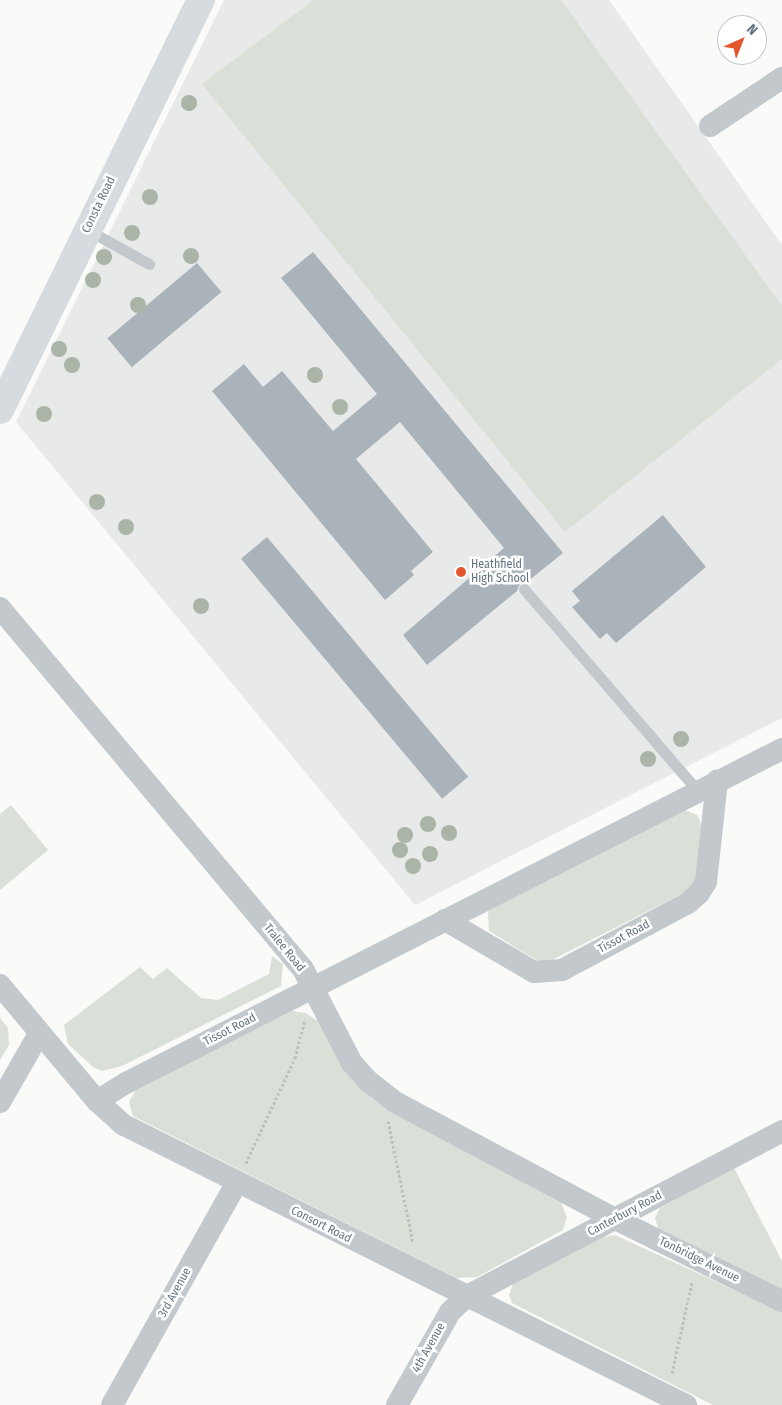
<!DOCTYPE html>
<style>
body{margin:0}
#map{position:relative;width:782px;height:1405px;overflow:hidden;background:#fafaf8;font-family:"Fira Sans Condensed",sans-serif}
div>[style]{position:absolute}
.built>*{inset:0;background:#e8e9e9}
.green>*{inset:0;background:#dadfd7}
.building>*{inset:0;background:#aab3b9;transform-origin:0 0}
.path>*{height:3px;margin-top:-1.5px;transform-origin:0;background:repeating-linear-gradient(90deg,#bbbfc2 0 2.5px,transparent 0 5px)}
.lane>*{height:11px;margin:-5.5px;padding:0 5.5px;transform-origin:5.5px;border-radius:5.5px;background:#c3c8cc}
.street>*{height:22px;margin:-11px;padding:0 11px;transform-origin:11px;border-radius:11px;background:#c3c8cc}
.secondary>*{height:28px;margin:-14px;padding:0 14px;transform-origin:14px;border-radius:14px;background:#d6dbdf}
.trees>*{width:16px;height:16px;margin:-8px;border-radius:50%;background:#aab4a7}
.dots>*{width:14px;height:14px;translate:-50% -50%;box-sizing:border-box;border:2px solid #fff;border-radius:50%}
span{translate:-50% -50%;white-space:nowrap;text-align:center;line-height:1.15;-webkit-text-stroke:5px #fff;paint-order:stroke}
.street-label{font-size:12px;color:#657683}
.poi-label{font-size:12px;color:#657683}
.left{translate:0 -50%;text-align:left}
.north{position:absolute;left:717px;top:15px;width:50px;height:50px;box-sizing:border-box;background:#fff;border:1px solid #c1c8cd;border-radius:50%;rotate:44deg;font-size:14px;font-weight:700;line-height:20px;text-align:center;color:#657683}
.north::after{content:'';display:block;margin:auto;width:18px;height:22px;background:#e4572e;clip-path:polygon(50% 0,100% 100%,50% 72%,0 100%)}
</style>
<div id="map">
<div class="built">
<div style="clip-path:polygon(224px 0,609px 0,782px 245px,782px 718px,415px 905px,16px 422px)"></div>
</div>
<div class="green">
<div style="clip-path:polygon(314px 0,561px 0,782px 306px,782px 359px,565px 532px,202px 84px)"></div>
<div style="clip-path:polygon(11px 805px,48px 850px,0 890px,0 814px)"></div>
<div style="clip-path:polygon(680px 808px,697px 815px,705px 832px,695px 882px,685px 892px,550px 961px,538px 961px,489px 931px,488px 912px,495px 904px)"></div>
<div style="clip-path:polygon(272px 956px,283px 964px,281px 986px,122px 1066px,102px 1071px,93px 1067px,68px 1044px,64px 1025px,140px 967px,153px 979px,167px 968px,201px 998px,218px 1000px,269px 974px)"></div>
<div style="clip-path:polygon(292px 1011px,306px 1013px,319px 1022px,346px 1072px,372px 1099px,561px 1203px,567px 1217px,563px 1230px,477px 1277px,456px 1278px,133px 1116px,129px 1102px,136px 1089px)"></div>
<div style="clip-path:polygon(0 1018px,8px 1028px,9px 1045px,0 1060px)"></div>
<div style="clip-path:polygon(734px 1168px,782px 1261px,782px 1290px,658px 1228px,655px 1218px,660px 1208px)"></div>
<div style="clip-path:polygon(615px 1235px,782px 1312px,782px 1405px,713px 1405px,512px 1303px,509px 1295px,513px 1284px,603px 1237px)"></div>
</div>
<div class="building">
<div style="clip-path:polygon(313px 252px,563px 553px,527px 582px,520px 583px,517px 591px,427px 665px,403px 635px,504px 548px,400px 422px,356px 459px,433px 552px,411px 571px,414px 575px,385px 600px,212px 391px,244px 364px,263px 387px,282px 371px,333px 431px,377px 394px,281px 278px)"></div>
<div style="left:197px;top:263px;width:38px;height:117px;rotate:50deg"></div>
<div style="clip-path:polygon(663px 515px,706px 567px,616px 643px,607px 633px,600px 639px,572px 607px,580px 601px,572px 591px)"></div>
<div style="left:267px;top:537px;width:313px;height:34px;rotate:50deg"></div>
</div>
<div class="path">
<div style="left:388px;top:1121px;width:125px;rotate:78.4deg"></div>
<div style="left:246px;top:1163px;width:116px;rotate:-65deg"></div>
<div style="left:295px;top:1058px;width:40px;rotate:-75.6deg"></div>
<div style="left:672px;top:1373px;width:93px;rotate:-77.6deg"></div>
</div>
<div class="lane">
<div style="left:88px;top:230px;width:70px;rotate:29.1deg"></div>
<div style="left:524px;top:589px;width:267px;rotate:49.3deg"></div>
</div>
<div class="street">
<div style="left:710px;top:126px;width:87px;rotate:-33.7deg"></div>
<div style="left:0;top:608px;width:471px;rotate:50deg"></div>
<div style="left:303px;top:969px;width:106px;rotate:62.5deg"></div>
<div style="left:352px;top:1063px;width:24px;rotate:48deg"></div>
<div style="left:368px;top:1081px;width:34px;rotate:38deg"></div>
<div style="left:395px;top:1102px;width:249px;rotate:28deg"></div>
<div style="left:615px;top:1219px;width:186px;rotate:26.2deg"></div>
<div style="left:445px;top:920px;width:103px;rotate:30.3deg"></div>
<div style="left:534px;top:972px;width:28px;rotate:-4deg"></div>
<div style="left:562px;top:970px;width:143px;rotate:-28deg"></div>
<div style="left:688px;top:903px;width:15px;rotate:-42deg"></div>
<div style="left:699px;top:893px;width:13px;rotate:-58deg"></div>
<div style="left:706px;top:882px;width:102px;rotate:-83.8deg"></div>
<div style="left:0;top:985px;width:151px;rotate:50.1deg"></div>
<div style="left:97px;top:1101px;width:36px;rotate:42deg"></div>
<div style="left:124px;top:1125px;width:628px;rotate:26.48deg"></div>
<div style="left:97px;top:1101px;width:34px;rotate:-32deg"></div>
<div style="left:126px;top:1083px;width:736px;rotate:-26.98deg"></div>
<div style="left:0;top:1102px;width:78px;rotate:-60.2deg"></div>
<div style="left:112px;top:1405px;width:256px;rotate:-60.7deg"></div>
<div style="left:397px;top:1405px;width:107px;rotate:-60.3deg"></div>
<div style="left:450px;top:1312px;width:23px;rotate:-43deg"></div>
<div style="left:467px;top:1296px;width:356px;rotate:-27.6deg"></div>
</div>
<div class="secondary">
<div style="left:0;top:410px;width:457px;rotate:-63.9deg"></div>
</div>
<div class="trees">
<div style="left:189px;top:103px"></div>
<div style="left:150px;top:197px"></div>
<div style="left:132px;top:233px"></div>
<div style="left:191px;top:256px"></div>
<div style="left:104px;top:257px"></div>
<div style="left:93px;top:280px"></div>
<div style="left:138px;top:305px"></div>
<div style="left:59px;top:349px"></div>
<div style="left:72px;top:365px"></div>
<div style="left:315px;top:375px"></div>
<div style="left:340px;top:407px"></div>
<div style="left:44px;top:414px"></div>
<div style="left:97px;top:502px"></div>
<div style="left:126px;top:527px"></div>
<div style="left:201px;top:606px"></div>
<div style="left:681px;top:739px"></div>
<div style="left:648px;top:759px"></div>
<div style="left:428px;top:824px"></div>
<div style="left:449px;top:833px"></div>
<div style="left:405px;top:835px"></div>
<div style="left:400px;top:850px"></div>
<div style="left:430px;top:854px"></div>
<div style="left:413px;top:866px"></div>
</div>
<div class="dots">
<div style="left:461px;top:572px;background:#e4572e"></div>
</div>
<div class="street-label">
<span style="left:99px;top:205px;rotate:-64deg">Consta Road</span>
<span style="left:624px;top:937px;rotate:-28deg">Tissot Road</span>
<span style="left:284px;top:948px;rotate:51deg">Tralee Road</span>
<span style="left:230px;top:1030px;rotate:-27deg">Tissot Road</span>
<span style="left:625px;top:1214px;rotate:-28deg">Canterbury Road</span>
<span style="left:321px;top:1225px;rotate:27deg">Consort Road</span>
<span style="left:699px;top:1260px;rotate:26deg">Tonbridge Avenue</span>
<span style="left:175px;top:1293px;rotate:-61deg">3rd Avenue</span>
<span style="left:429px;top:1348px;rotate:-61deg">4th Avenue</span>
</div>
<div class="poi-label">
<span class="left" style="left:471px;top:572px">Heathfield<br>High School</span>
</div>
<div class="north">N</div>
</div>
